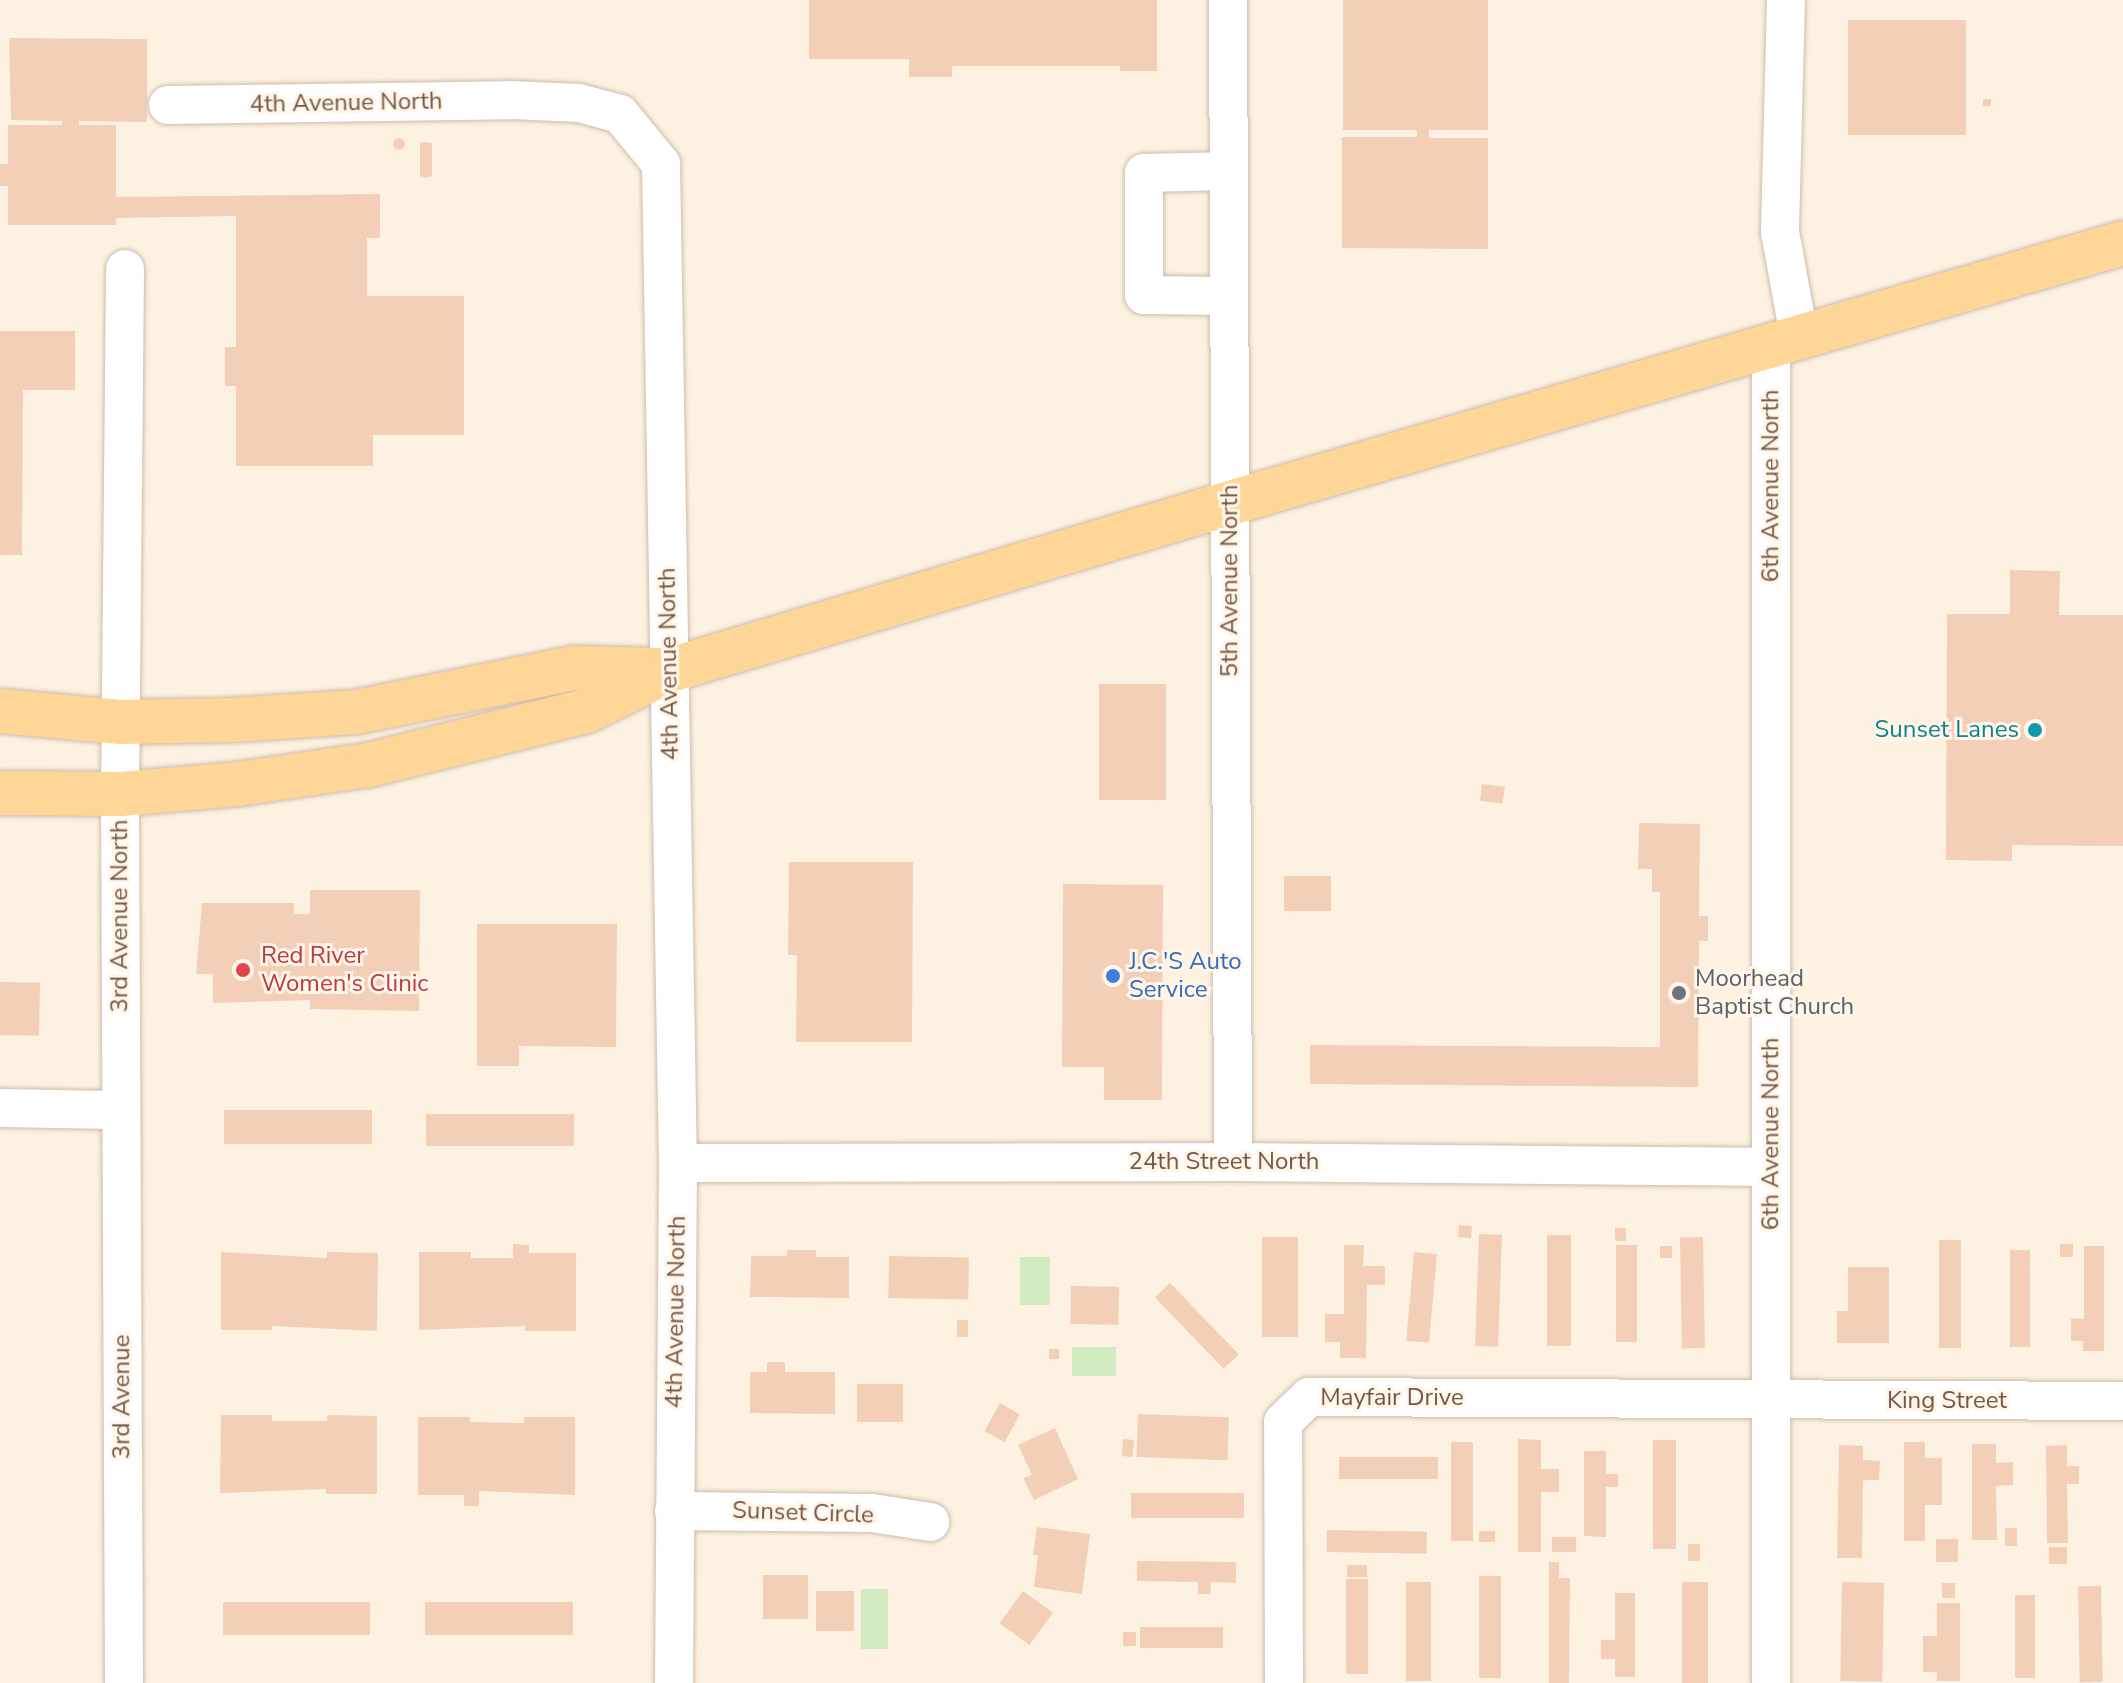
<!DOCTYPE html>
<style>
body{margin:0}
#map{position:relative;width:2123px;height:1683px;overflow:hidden;background:#fdf2e2;font-family:"Nunito Sans",sans-serif}
div>[style]{position:absolute}
.green>*{inset:0;background:#d2ebc0;transform-origin:0 0}
.building>*{inset:0;background:#f3cfb8;transform-origin:0 0}
.round{border-radius:50%}
.roads{filter:drop-shadow(0 0 2px #d0bbab) drop-shadow(0 0 2px #d0bbab)}
.minor>*{height:38px;margin:-19px;padding:0 19px;transform-origin:19px;border-radius:19px;background:#fff}
.major>*{height:44px;margin:-22px;padding:0 22px;transform-origin:22px;border-radius:22px;background:#fed698}
.dots>*{width:22px;height:22px;translate:-50% -50%;box-sizing:border-box;border:4px solid #fff6e9;border-radius:50%}
span{translate:-50% -50%;white-space:nowrap;text-align:center;line-height:1.15;-webkit-text-stroke:6px #fff6e9;paint-order:stroke}
.street-label{font-size:24px;color:#755747}
.culture-label{font-size:24px;color:#0d838f}
.right{translate:-100% -50%;text-align:right}
.health-label{font-size:24px;color:#be3a42}
.left{translate:0 -50%;text-align:left}
.shop-label{font-size:24px;color:#366cbe}
.worship-label{font-size:24px;color:#5b616d}
</style>
<div id="map">
<div class="green">
<div style="left:1020px;top:1257px;width:30px;height:48px"></div>
<div style="left:1072px;top:1347px;width:44px;height:29px"></div>
<div style="left:861px;top:1589px;width:27px;height:60px"></div>
</div>
<div class="building">
<div style="clip-path:polygon(809px 0,1157px 0,1157px 71px,1120px 71px,1120px 66px,952px 66px,952px 77px,909px 77px,909px 59px,809px 59px)"></div>
<div style="clip-path:polygon(1343px 0,1488px 0,1488px 130px,1429px 130px,1429px 138px,1488px 138px,1488px 249px,1342px 248px,1342px 137px,1417px 137px,1417px 130px,1343px 130px)"></div>
<div style="left:1848px;top:20px;width:118px;height:115px"></div>
<div style="clip-path:polygon(9px 38px,147px 39px,147px 122px,79px 121px,79px 125px,116px 125px,116px 197px,380px 194px,380px 238px,367px 238px,367px 296px,464px 296px,464px 435px,373px 435px,373px 466px,236px 466px,236px 386px,225px 386px,225px 347px,236px 347px,236px 216px,116px 218px,116px 225px,8px 225px,8px 186px,0 186px,0 164px,8px 164px,8px 125px,62px 125px,62px 121px,11px 120px)"></div>
<div style="left:1983px;top:99px;width:8px;height:7px"></div>
<div class="round" style="left:393px;top:138px;width:12px;height:12px"></div>
<div style="clip-path:polygon(426px 142px,432px 143px,432px 176px,426px 178px,420px 176px,420px 143px)"></div>
<div style="clip-path:polygon(0 331px,75px 331px,75px 390px,23px 390px,22px 555px,0 555px)"></div>
<div style="clip-path:polygon(2010px 570px,2060px 571px,2059px 615px,2123px 615px,2123px 846px,2012px 845px,2012px 861px,1946px 860px,1947px 614px,2010px 614px)"></div>
<div style="left:1099px;top:684px;width:67px;height:116px"></div>
<div style="left:1482px;top:784px;width:23px;height:17px;rotate:7deg"></div>
<div style="clip-path:polygon(1639px 823px,1700px 824px,1699px 916px,1708px 916px,1708px 941px,1699px 941px,1698px 1087px,1310px 1084px,1310px 1045px,1660px 1047px,1660px 892px,1652px 892px,1652px 869px,1638px 869px)"></div>
<div style="clip-path:polygon(789px 862px,913px 862px,912px 1042px,796px 1042px,797px 955px,788px 955px)"></div>
<div style="left:1284px;top:876px;width:47px;height:35px"></div>
<div style="clip-path:polygon(1063px 884px,1163px 885px,1162px 1100px,1104px 1100px,1104px 1067px,1062px 1067px)"></div>
<div style="clip-path:polygon(310px 890px,420px 890px,419px 1011px,310px 1009px,310px 1000px,213px 1003px,213px 974px,196px 974px,202px 903px,294px 903px,294px 914px,310px 914px)"></div>
<div style="clip-path:polygon(477px 924px,617px 924px,616px 1047px,519px 1046px,519px 1066px,477px 1066px)"></div>
<div style="left:0;top:982px;width:40px;height:53px;rotate:1deg"></div>
<div style="left:224px;top:1110px;width:148px;height:34px"></div>
<div style="left:426px;top:1114px;width:148px;height:32px"></div>
<div style="left:1459px;top:1225px;width:13px;height:12px;rotate:4deg"></div>
<div style="left:1615px;top:1228px;width:11px;height:13px"></div>
<div style="left:1479px;top:1234px;width:23px;height:112px;rotate:2deg"></div>
<div style="left:1547px;top:1235px;width:24px;height:111px"></div>
<div style="left:1262px;top:1237px;width:36px;height:100px"></div>
<div style="left:1703px;top:1237px;width:111px;height:23px;rotate:89deg"></div>
<div style="left:1939px;top:1240px;width:22px;height:108px"></div>
<div style="clip-path:polygon(513px 1244px,529px 1245px,529px 1253px,576px 1253px,576px 1331px,525px 1331px,525px 1326px,419px 1330px,419px 1252px,471px 1252px,471px 1258px,513px 1258px)"></div>
<div style="left:2060px;top:1244px;width:13px;height:13px"></div>
<div style="clip-path:polygon(1344px 1245px,1364px 1245px,1363px 1266px,1385px 1266px,1385px 1285px,1367px 1285px,1366px 1358px,1340px 1358px,1340px 1342px,1325px 1342px,1325px 1314px,1344px 1314px)"></div>
<div style="left:1616px;top:1245px;width:21px;height:97px"></div>
<div style="left:1660px;top:1246px;width:12px;height:12px"></div>
<div style="clip-path:polygon(2084px 1246px,2104px 1246px,2104px 1351px,2083px 1351px,2083px 1341px,2071px 1341px,2071px 1318px,2084px 1319px)"></div>
<div style="clip-path:polygon(787px 1250px,816px 1250px,816px 1257px,849px 1257px,849px 1298px,750px 1297px,751px 1256px,787px 1256px)"></div>
<div style="left:2010px;top:1250px;width:20px;height:97px"></div>
<div style="clip-path:polygon(221px 1252px,327px 1258px,327px 1252px,378px 1253px,377px 1331px,272px 1326px,272px 1330px,221px 1330px)"></div>
<div style="left:1414px;top:1252px;width:23px;height:89px;rotate:5deg"></div>
<div style="left:889px;top:1256px;width:80px;height:42px;rotate:1deg"></div>
<div style="clip-path:polygon(1848px 1267px,1889px 1267px,1889px 1343px,1837px 1343px,1837px 1311px,1848px 1311px)"></div>
<div style="left:1170px;top:1283px;width:99px;height:21px;rotate:46deg"></div>
<div style="left:1071px;top:1286px;width:48px;height:38px;rotate:1deg"></div>
<div style="left:957px;top:1320px;width:11px;height:17px"></div>
<div style="left:1049px;top:1349px;width:10px;height:10px"></div>
<div style="clip-path:polygon(767px 1362px,785px 1362px,785px 1372px,835px 1372px,835px 1414px,750px 1413px,750px 1372px,767px 1372px)"></div>
<div style="left:857px;top:1384px;width:46px;height:38px"></div>
<div style="left:1000px;top:1403px;width:23px;height:32px;rotate:29deg"></div>
<div style="left:1138px;top:1414px;width:91px;height:43px;rotate:2deg"></div>
<div style="clip-path:polygon(221px 1415px,272px 1415px,272px 1421px,327px 1421px,327px 1415px,377px 1416px,377px 1494px,326px 1494px,326px 1489px,220px 1493px)"></div>
<div style="clip-path:polygon(418px 1417px,470px 1417px,470px 1422px,524px 1423px,524px 1417px,575px 1417px,575px 1495px,479px 1491px,479px 1506px,464px 1506px,464px 1495px,418px 1495px)"></div>
<div style="clip-path:polygon(1055px 1428px,1078px 1479px,1034px 1500px,1023px 1478px,1032px 1475px,1018px 1445px)"></div>
<div style="left:1123px;top:1439px;width:11px;height:17px;rotate:5deg"></div>
<div style="clip-path:polygon(1518px 1439px,1541px 1440px,1541px 1469px,1559px 1469px,1559px 1492px,1541px 1492px,1541px 1552px,1518px 1552px)"></div>
<div style="left:1653px;top:1440px;width:23px;height:109px"></div>
<div style="left:1451px;top:1442px;width:22px;height:99px"></div>
<div style="clip-path:polygon(1904px 1442px,1925px 1442px,1925px 1458px,1942px 1458px,1942px 1505px,1925px 1505px,1925px 1541px,1904px 1541px)"></div>
<div style="clip-path:polygon(1972px 1444px,1996px 1444px,1996px 1463px,2013px 1462px,2013px 1485px,1996px 1486px,1997px 1540px,1972px 1540px)"></div>
<div style="clip-path:polygon(1839px 1445px,1863px 1446px,1863px 1460px,1880px 1461px,1879px 1480px,1863px 1480px,1862px 1558px,1837px 1558px)"></div>
<div style="clip-path:polygon(2067px 1445px,2067px 1466px,2079px 1466px,2079px 1484px,2067px 1484px,2068px 1543px,2047px 1543px,2046px 1446px)"></div>
<div style="clip-path:polygon(1584px 1451px,1606px 1451px,1606px 1474px,1618px 1474px,1618px 1487px,1606px 1487px,1606px 1537px,1584px 1536px)"></div>
<div style="left:1438px;top:1457px;width:22px;height:99px;rotate:90deg"></div>
<div style="left:1131px;top:1493px;width:113px;height:25px"></div>
<div style="clip-path:polygon(1037px 1527px,1090px 1534px,1082px 1594px,1034px 1587px,1038px 1555px,1033px 1555px)"></div>
<div style="left:2005px;top:1528px;width:12px;height:18px"></div>
<div style="left:1327px;top:1530px;width:100px;height:22px;rotate:1deg"></div>
<div style="left:1479px;top:1531px;width:16px;height:11px"></div>
<div style="left:1552px;top:1537px;width:24px;height:15px"></div>
<div style="left:1936px;top:1539px;width:22px;height:23px"></div>
<div style="left:1688px;top:1544px;width:12px;height:17px"></div>
<div style="left:2049px;top:1547px;width:18px;height:17px"></div>
<div style="clip-path:polygon(1137px 1561px,1236px 1562px,1236px 1583px,1211px 1582px,1210px 1594px,1198px 1594px,1198px 1582px,1137px 1581px)"></div>
<div style="clip-path:polygon(1549px 1562px,1559px 1562px,1559px 1578px,1570px 1578px,1569px 1683px,1549px 1683px)"></div>
<div style="left:1347px;top:1565px;width:20px;height:12px"></div>
<div style="left:763px;top:1575px;width:45px;height:44px"></div>
<div style="left:1479px;top:1576px;width:22px;height:102px"></div>
<div style="left:1346px;top:1579px;width:22px;height:95px"></div>
<div style="left:1406px;top:1582px;width:25px;height:99px"></div>
<div style="left:1682px;top:1582px;width:26px;height:101px"></div>
<div style="left:1842px;top:1582px;width:42px;height:99px;rotate:1deg"></div>
<div style="left:1942px;top:1583px;width:13px;height:15px"></div>
<div style="left:2101px;top:1586px;width:96px;height:23px;rotate:89deg"></div>
<div style="left:816px;top:1591px;width:38px;height:40px"></div>
<div style="left:1023px;top:1591px;width:37px;height:40px;rotate:36deg"></div>
<div style="clip-path:polygon(1615px 1593px,1635px 1593px,1635px 1677px,1615px 1677px,1615px 1659px,1601px 1659px,1601px 1640px,1615px 1640px)"></div>
<div style="left:2015px;top:1595px;width:20px;height:83px"></div>
<div style="left:223px;top:1602px;width:147px;height:33px"></div>
<div style="left:425px;top:1602px;width:148px;height:33px"></div>
<div style="clip-path:polygon(1937px 1603px,1960px 1603px,1960px 1681px,1937px 1681px,1937px 1672px,1923px 1672px,1923px 1636px,1937px 1636px)"></div>
<div style="left:1140px;top:1627px;width:83px;height:21px"></div>
<div style="left:1123px;top:1632px;width:13px;height:14px"></div>
</div>
<div class="roads">
<div class="minor">
<div style="left:1228px;top:0;width:1162px;rotate:89.75deg"></div>
<div style="left:1786px;top:0;width:232px;rotate:91.5deg"></div>
<div style="left:1780px;top:232px;width:106px;rotate:79.6deg"></div>
<div style="left:168px;top:105px;width:343px;rotate:-0.8deg"></div>
<div style="left:511px;top:100px;width:68px;rotate:2.5deg"></div>
<div style="left:579px;top:103px;width:42px;rotate:15deg"></div>
<div style="left:620px;top:114px;width:65px;rotate:50.6deg"></div>
<div style="left:661px;top:164px;width:999px;rotate:89.03deg"></div>
<div style="left:678px;top:1163px;width:520px;rotate:90.44deg"></div>
<div style="left:1229px;top:171px;width:85px;rotate:178.7deg"></div>
<div style="left:1144px;top:173px;width:122px;rotate:90deg"></div>
<div style="left:1144px;top:295px;width:85px;rotate:0.7deg"></div>
<div style="left:1771px;top:344px;width:1339px;rotate:90deg"></div>
<div style="left:0;top:1108px;width:120px;rotate:1deg"></div>
<div style="left:678px;top:1163px;width:555px;rotate:-0.1deg"></div>
<div style="left:1233px;top:1162px;width:538px;rotate:0.53deg"></div>
<div style="left:674px;top:1511px;width:198px;rotate:0.6deg"></div>
<div style="left:872px;top:1513px;width:59px;rotate:8.8deg"></div>
<div style="left:124px;top:1683px;width:889px;rotate:-90.26deg"></div>
<div style="left:120px;top:794px;width:525px;rotate:-89.45deg"></div>
<div style="left:1284px;top:1683px;width:261px;rotate:-90.2deg"></div>
<div style="left:1283px;top:1422px;width:36px;rotate:-44deg"></div>
<div style="left:1309px;top:1397px;width:814px;rotate:0.28deg"></div>
</div>
<div class="major">
<div style="left:0;top:711px;width:121px;rotate:5.2deg"></div>
<div style="left:121px;top:722px;width:111px;rotate:-1deg"></div>
<div style="left:232px;top:720px;width:124px;rotate:-3.7deg"></div>
<div style="left:356px;top:712px;width:223px;rotate:-11.4deg"></div>
<div style="left:575px;top:668px;width:88px;rotate:1.3deg"></div>
<div style="left:0;top:793px;width:120px;rotate:0.5deg"></div>
<div style="left:120px;top:794px;width:118px;rotate:-4.8deg"></div>
<div style="left:238px;top:784px;width:131px;rotate:-8.3deg"></div>
<div style="left:368px;top:765px;width:225px;rotate:-13.9deg"></div>
<div style="left:586px;top:711px;width:93px;rotate:-26deg"></div>
<div style="left:670px;top:670px;width:584px;rotate:-16.61deg"></div>
<div style="left:1230px;top:503px;width:930px;rotate:-16.23deg"></div>
</div>
</div>
<div class="dots">
<div style="left:2035px;top:730px;background:#0f9aa8"></div>
<div style="left:243px;top:970px;background:#e0444e"></div>
<div style="left:1113px;top:976px;background:#3f7fe0"></div>
<div style="left:1679px;top:993px;background:#6b7280"></div>
</div>
<div class="street-label">
<span style="left:346px;top:103px;rotate:-1deg">4th Avenue North</span>
<span style="left:1771px;top:486px;rotate:-90deg">6th Avenue North</span>
<span style="left:1230px;top:581px;rotate:-90deg">5th Avenue North</span>
<span style="left:669px;top:664px;rotate:-91deg">4th Avenue North</span>
<span style="left:120px;top:916px;rotate:-90deg">3rd Avenue North</span>
<span style="left:1771px;top:1134px;rotate:-90deg">6th Avenue North</span>
<span style="left:1224px;top:1162px">24th Street North</span>
<span style="left:676px;top:1312px;rotate:-89deg">4th Avenue North</span>
<span style="left:122px;top:1397px;rotate:-90deg">3rd Avenue</span>
<span style="left:1392px;top:1398px">Mayfair Drive</span>
<span style="left:1947px;top:1401px">King Street</span>
<span style="left:803px;top:1513px;rotate:2deg">Sunset Circle</span>
</div>
<div class="culture-label">
<span class="right" style="left:2019px;top:730px">Sunset Lanes</span>
</div>
<div class="health-label">
<span class="left" style="left:261px;top:970px">Red River<br>Women's Clinic</span>
</div>
<div class="shop-label">
<span class="left" style="left:1129px;top:976px">J.C.'S Auto<br>Service</span>
</div>
<div class="worship-label">
<span class="left" style="left:1695px;top:993px">Moorhead<br>Baptist Church</span>
</div>
</div>
